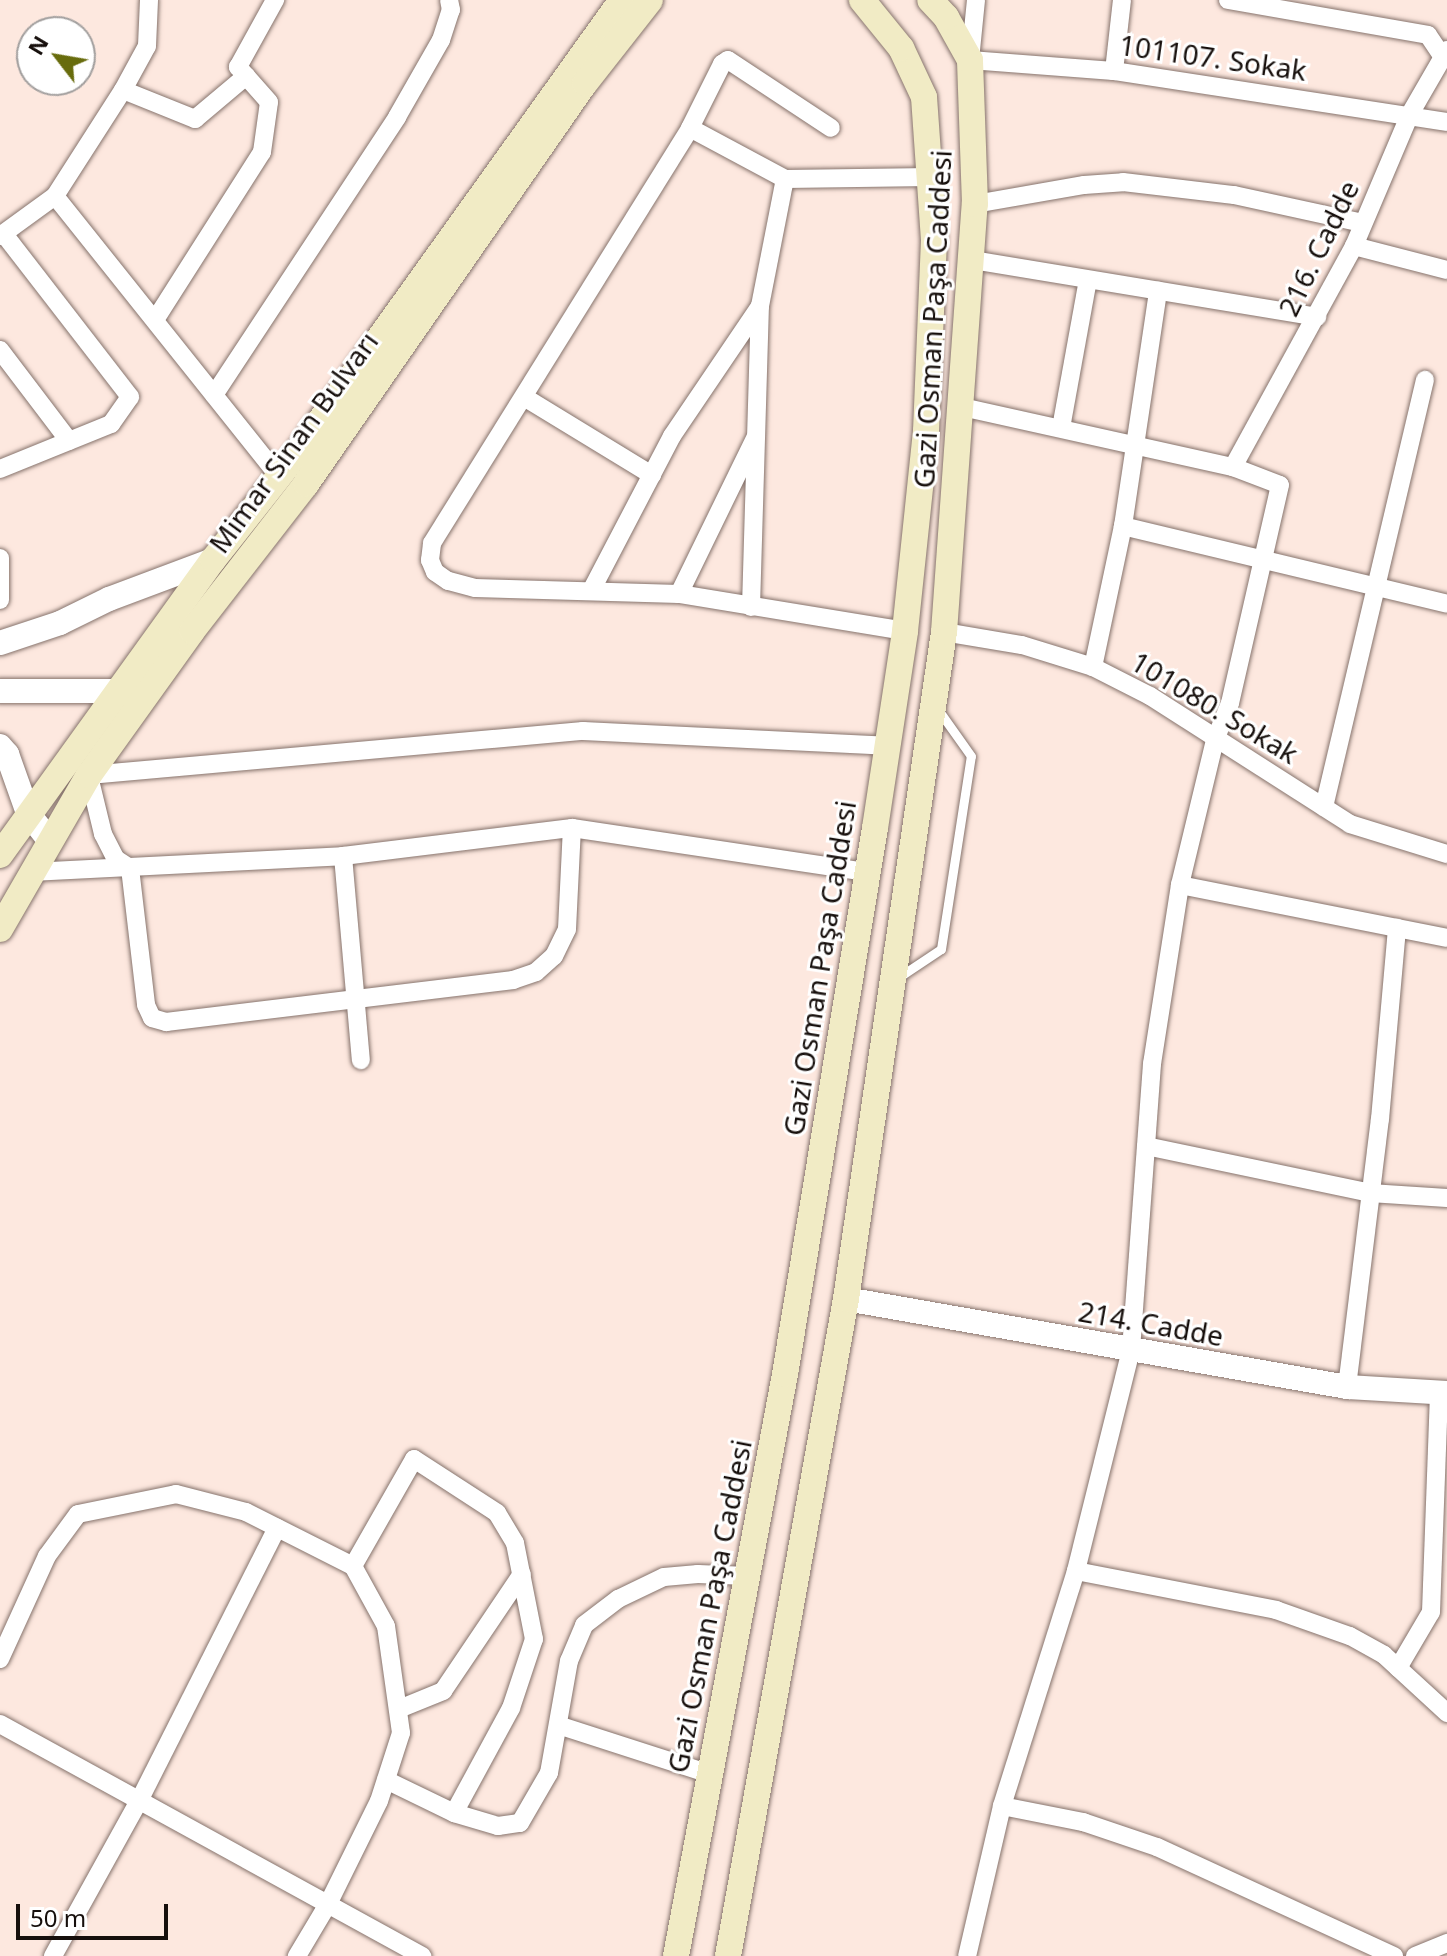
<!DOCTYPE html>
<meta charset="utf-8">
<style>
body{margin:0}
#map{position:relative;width:1447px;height:1956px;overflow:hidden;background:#fde8df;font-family:"Noto Sans",sans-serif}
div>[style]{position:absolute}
.roads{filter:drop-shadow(0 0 2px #86736c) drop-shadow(0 0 2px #86736c)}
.service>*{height:9px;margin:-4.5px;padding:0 4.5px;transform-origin:4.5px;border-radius:4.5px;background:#fff}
.minor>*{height:18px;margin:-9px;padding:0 9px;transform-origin:9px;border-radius:9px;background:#fff}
.tertiary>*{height:24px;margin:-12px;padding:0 12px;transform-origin:12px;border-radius:12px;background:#fff}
.secondary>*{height:26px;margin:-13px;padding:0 13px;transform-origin:13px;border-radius:13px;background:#f1ebc5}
span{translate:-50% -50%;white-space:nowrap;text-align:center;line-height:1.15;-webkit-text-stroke:6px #fff;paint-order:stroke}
.street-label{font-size:28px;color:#160f0c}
.north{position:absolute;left:16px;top:16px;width:80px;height:80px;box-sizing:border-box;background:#fff;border:2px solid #a29f9e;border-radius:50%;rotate:301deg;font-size:22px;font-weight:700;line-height:32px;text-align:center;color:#160f0c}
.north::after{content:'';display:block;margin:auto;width:28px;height:36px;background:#686c0d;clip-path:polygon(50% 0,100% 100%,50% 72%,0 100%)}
.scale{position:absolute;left:16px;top:1904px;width:152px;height:36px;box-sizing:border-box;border:4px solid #160f0c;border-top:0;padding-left:10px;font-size:24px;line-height:28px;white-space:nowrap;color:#160f0c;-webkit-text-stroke:6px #fff;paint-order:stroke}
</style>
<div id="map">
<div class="roads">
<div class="service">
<div style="left:899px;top:977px;width:50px;rotate:-33.7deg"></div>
<div style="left:941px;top:949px;width:195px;rotate:-81.2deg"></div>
<div style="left:971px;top:756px;width:55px;rotate:-125.4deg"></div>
</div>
<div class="minor">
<div style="left:976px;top:0;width:60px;rotate:95.7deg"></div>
<div style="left:970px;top:60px;width:144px;rotate:4.4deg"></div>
<div style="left:1114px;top:71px;width:337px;rotate:8.7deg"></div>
<div style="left:1228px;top:0;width:203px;rotate:9.9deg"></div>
<div style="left:1428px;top:35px;width:25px;rotate:56deg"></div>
<div style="left:1114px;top:71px;width:71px;rotate:-83.6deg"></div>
<div style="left:123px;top:90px;width:78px;rotate:21.9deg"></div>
<div style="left:195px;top:119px;width:67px;rotate:-40.1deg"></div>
<div style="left:690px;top:128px;width:72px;rotate:-63.4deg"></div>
<div style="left:722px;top:64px;width:7px;rotate:-34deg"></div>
<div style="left:728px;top:60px;width:123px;rotate:33.4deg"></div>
<div style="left:55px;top:196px;width:356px;rotate:51.4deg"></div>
<div style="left:975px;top:204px;width:111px;rotate:-9.9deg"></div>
<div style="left:1084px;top:185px;width:39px;rotate:-4deg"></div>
<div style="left:1123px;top:182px;width:112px;rotate:6.7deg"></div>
<div style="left:1234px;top:195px;width:131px;rotate:12.3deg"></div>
<div style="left:0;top:236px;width:68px;rotate:-36deg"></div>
<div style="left:55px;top:196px;width:126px;rotate:-57.3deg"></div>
<div style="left:123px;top:90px;width:50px;rotate:-61.4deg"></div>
<div style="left:147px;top:46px;width:46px;rotate:-87.5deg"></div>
<div style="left:1354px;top:246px;width:96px;rotate:14.5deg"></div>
<div style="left:973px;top:260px;width:349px;rotate:9.4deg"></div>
<div style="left:155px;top:320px;width:199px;rotate:-57.5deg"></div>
<div style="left:262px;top:152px;width:50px;rotate:-82deg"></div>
<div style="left:269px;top:102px;width:47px;rotate:-131.5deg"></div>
<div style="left:238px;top:67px;width:77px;rotate:-61.1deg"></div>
<div style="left:0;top:350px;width:114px;rotate:52.8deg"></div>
<div style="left:214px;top:395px;width:333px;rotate:-56.6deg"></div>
<div style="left:397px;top:117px;width:89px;rotate:-60.3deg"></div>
<div style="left:441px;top:40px;width:32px;rotate:-72deg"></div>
<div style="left:451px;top:10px;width:10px;rotate:-101deg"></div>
<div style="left:524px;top:397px;width:150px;rotate:31.4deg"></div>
<div style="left:962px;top:407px;width:278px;rotate:12.5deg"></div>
<div style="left:1233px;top:467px;width:50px;rotate:21deg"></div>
<div style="left:1280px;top:485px;width:224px;rotate:102.9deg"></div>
<div style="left:1230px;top:703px;width:40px;rotate:112deg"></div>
<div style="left:1215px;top:740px;width:149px;rotate:103.6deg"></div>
<div style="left:1180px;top:885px;width:181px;rotate:98.9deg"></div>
<div style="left:1152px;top:1064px;width:287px;rotate:94.2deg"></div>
<div style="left:1131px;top:1350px;width:228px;rotate:104deg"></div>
<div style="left:1076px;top:1571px;width:246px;rotate:107.5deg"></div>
<div style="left:1002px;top:1806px;width:154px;rotate:103.1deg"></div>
<div style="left:1061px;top:428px;width:150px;rotate:-79.7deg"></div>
<div style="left:1233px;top:467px;width:252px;rotate:-61.3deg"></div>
<div style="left:1354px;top:246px;width:143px;rotate:-67deg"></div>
<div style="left:1410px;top:114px;width:74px;rotate:-60deg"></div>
<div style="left:0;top:469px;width:120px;rotate:-22.1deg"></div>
<div style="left:111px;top:424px;width:33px;rotate:-55deg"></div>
<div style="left:130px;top:397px;width:206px;rotate:-127.7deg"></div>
<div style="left:1123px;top:526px;width:333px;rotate:13.5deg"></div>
<div style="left:0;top:558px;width:42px;rotate:90deg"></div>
<div style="left:591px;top:591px;width:175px;rotate:-62.4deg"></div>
<div style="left:672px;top:436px;width:157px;rotate:-55.9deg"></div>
<div style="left:679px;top:594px;width:174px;rotate:-64deg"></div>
<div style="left:751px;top:607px;width:301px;rotate:-88.3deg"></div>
<div style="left:760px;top:306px;width:129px;rotate:-78.9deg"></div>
<div style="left:905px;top:631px;width:229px;rotate:-170.7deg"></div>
<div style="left:679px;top:594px;width:204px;rotate:-178.3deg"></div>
<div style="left:475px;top:588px;width:28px;rotate:-165deg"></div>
<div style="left:448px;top:581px;width:16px;rotate:-145deg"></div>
<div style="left:435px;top:572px;width:13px;rotate:-113deg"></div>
<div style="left:430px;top:560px;width:17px;rotate:-83deg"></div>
<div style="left:432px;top:543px;width:489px;rotate:-58.1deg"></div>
<div style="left:690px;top:128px;width:108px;rotate:28.2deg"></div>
<div style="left:785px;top:179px;width:146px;rotate:-0.8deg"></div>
<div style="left:944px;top:632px;width:79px;rotate:9.5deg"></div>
<div style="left:1022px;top:645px;width:74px;rotate:17.2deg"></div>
<div style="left:1093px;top:667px;width:64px;rotate:27deg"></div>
<div style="left:1150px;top:696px;width:237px;rotate:32.6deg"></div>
<div style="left:1350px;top:824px;width:102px;rotate:17.2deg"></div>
<div style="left:1093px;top:667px;width:144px;rotate:-78deg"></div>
<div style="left:1123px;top:526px;width:238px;rotate:-81.5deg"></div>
<div style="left:88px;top:772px;width:64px;rotate:76.4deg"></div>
<div style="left:103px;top:834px;width:28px;rotate:63deg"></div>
<div style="left:116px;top:859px;width:17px;rotate:33deg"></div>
<div style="left:130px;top:868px;width:138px;rotate:83.3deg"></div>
<div style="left:146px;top:1005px;width:14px;rotate:65deg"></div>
<div style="left:152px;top:1018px;width:15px;rotate:16deg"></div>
<div style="left:166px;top:1022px;width:350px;rotate:-6.9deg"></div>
<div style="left:513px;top:980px;width:24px;rotate:-19deg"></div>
<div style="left:536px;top:972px;width:24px;rotate:-42deg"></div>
<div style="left:554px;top:956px;width:30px;rotate:-64deg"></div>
<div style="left:567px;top:929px;width:101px;rotate:-87.2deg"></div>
<div style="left:89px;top:775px;width:496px;rotate:-5.1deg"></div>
<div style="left:583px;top:731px;width:304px;rotate:2.8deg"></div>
<div style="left:1324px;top:807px;width:439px;rotate:-76.7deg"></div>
<div style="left:343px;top:856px;width:205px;rotate:85deg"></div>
<div style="left:30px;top:872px;width:313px;rotate:-2.9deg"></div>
<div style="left:343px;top:856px;width:231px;rotate:-7deg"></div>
<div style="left:572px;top:828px;width:298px;rotate:8.5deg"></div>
<div style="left:1180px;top:885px;width:272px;rotate:11.2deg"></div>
<div style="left:1146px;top:1146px;width:229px;rotate:11.8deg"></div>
<div style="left:1370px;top:1193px;width:77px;rotate:3.7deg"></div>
<div style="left:1347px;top:1387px;width:270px;rotate:-83deg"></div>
<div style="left:1380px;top:1119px;width:192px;rotate:-84.9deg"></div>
<div style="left:353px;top:1566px;width:123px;rotate:-60.3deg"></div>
<div style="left:414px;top:1459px;width:99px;rotate:33deg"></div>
<div style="left:497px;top:1513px;width:35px;rotate:59deg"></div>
<div style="left:515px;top:1543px;width:98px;rotate:78.8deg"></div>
<div style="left:534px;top:1639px;width:73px;rotate:108.4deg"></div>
<div style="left:511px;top:1708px;width:119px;rotate:118.5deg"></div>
<div style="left:1076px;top:1571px;width:204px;rotate:11deg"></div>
<div style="left:1276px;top:1610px;width:78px;rotate:19.4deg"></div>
<div style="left:1350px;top:1636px;width:39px;rotate:29deg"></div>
<div style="left:1384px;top:1655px;width:86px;rotate:42.6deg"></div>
<div style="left:0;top:1659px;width:113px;rotate:-65.5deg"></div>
<div style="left:47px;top:1556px;width:52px;rotate:-53.6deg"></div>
<div style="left:78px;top:1514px;width:100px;rotate:-11.5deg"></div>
<div style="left:176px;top:1494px;width:72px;rotate:14.4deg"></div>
<div style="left:246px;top:1512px;width:120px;rotate:26.8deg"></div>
<div style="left:353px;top:1566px;width:68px;rotate:61.2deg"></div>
<div style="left:386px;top:1626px;width:108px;rotate:82deg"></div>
<div style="left:401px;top:1733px;width:71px;rotate:107.9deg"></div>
<div style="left:379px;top:1801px;width:115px;rotate:116.3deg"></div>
<div style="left:328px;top:1904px;width:61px;rotate:120.8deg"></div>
<div style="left:1398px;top:1668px;width:65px;rotate:-59.5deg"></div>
<div style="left:1431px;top:1612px;width:219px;rotate:-87.9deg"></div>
<div style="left:399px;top:1709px;width:48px;rotate:-22.2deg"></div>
<div style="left:443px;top:1691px;width:141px;rotate:-56deg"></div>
<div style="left:0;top:1724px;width:482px;rotate:28.8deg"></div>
<div style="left:558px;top:1725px;width:160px;rotate:17.9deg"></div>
<div style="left:386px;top:1780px;width:76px;rotate:25.9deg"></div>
<div style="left:454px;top:1813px;width:46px;rotate:16.5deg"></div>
<div style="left:498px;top:1826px;width:22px;rotate:-8deg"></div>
<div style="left:520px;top:1823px;width:58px;rotate:-59.9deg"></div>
<div style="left:549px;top:1773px;width:114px;rotate:-79.9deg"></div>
<div style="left:569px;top:1661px;width:39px;rotate:-67deg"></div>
<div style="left:584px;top:1625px;width:43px;rotate:-37.4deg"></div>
<div style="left:618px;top:1599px;width:51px;rotate:-25.6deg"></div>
<div style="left:664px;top:1577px;width:34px;rotate:-5deg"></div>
<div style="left:698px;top:1574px;width:50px;rotate:2.3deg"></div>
<div style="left:1002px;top:1806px;width:83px;rotate:11.2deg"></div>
<div style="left:1083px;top:1822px;width:78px;rotate:18.7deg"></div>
<div style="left:1157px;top:1847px;width:261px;rotate:24.7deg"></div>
<div style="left:53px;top:1956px;width:177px;rotate:-61deg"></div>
<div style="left:139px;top:1801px;width:306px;rotate:-63.2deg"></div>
<div style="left:1415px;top:1956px;width:35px;rotate:-22deg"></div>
</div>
<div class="tertiary">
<div style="left:0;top:643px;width:63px;rotate:-18.4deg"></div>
<div style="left:60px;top:623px;width:55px;rotate:-26.1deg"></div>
<div style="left:109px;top:599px;width:111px;rotate:-20.6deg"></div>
<div style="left:0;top:691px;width:133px"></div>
<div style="left:0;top:746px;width:11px;rotate:49deg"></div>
<div style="left:7px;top:754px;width:63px;rotate:70.4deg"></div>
<div style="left:28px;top:813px;width:34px;rotate:52deg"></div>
<div style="left:846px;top:1299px;width:509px;rotate:9.96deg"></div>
<div style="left:1347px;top:1387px;width:100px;rotate:3.4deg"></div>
</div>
<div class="secondary">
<div style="left:0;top:855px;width:364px;rotate:-54.2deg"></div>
<div style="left:213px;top:560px;width:132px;rotate:-51.7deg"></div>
<div style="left:295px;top:456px;width:561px;rotate:-54.36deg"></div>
<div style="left:0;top:929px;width:178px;rotate:-60deg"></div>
<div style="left:89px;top:775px;width:177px;rotate:-54.4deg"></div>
<div style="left:192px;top:631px;width:186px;rotate:-52.2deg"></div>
<div style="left:306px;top:484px;width:489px;rotate:-55.2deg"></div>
<div style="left:585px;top:83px;width:105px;rotate:-51.9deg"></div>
<div style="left:676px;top:1956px;width:592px;rotate:-79.39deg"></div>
<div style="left:785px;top:1374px;width:553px;rotate:-80.64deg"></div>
<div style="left:875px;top:828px;width:199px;rotate:-81.3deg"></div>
<div style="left:905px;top:631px;width:201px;rotate:-84deg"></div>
<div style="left:926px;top:431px;width:191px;rotate:-87.6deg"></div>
<div style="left:934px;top:240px;width:143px;rotate:-94deg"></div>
<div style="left:924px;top:97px;width:54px;rotate:-115.1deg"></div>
<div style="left:901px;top:48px;width:62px;rotate:-129.1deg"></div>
<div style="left:728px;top:1956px;width:668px;rotate:-79.82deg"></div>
<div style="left:846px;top:1299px;width:674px;rotate:-81.64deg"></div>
<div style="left:944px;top:632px;width:429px;rotate:-85.9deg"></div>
<div style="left:975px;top:204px;width:144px;rotate:-92deg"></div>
<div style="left:970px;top:60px;width:49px;rotate:-119.2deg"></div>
<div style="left:946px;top:17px;width:23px;rotate:-133deg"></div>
</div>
</div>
<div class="street-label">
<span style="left:1213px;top:57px;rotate:8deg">101107. Sokak</span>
<span style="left:1318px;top:248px;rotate:-64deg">216. Cadde</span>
<span style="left:932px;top:319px;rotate:-87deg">Gazi Osman Paşa Caddesi</span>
<span style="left:293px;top:442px;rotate:-54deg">Mimar Sinan Bulvarı</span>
<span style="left:1215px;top:707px;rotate:31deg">101080. Sokak</span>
<span style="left:819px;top:968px;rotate:-81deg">Gazi Osman Paşa Caddesi</span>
<span style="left:1151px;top:1323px;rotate:10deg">214. Cadde</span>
<span style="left:709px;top:1606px;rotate:-79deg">Gazi Osman Paşa Caddesi</span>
</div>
<div class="north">N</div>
<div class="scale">50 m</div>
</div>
